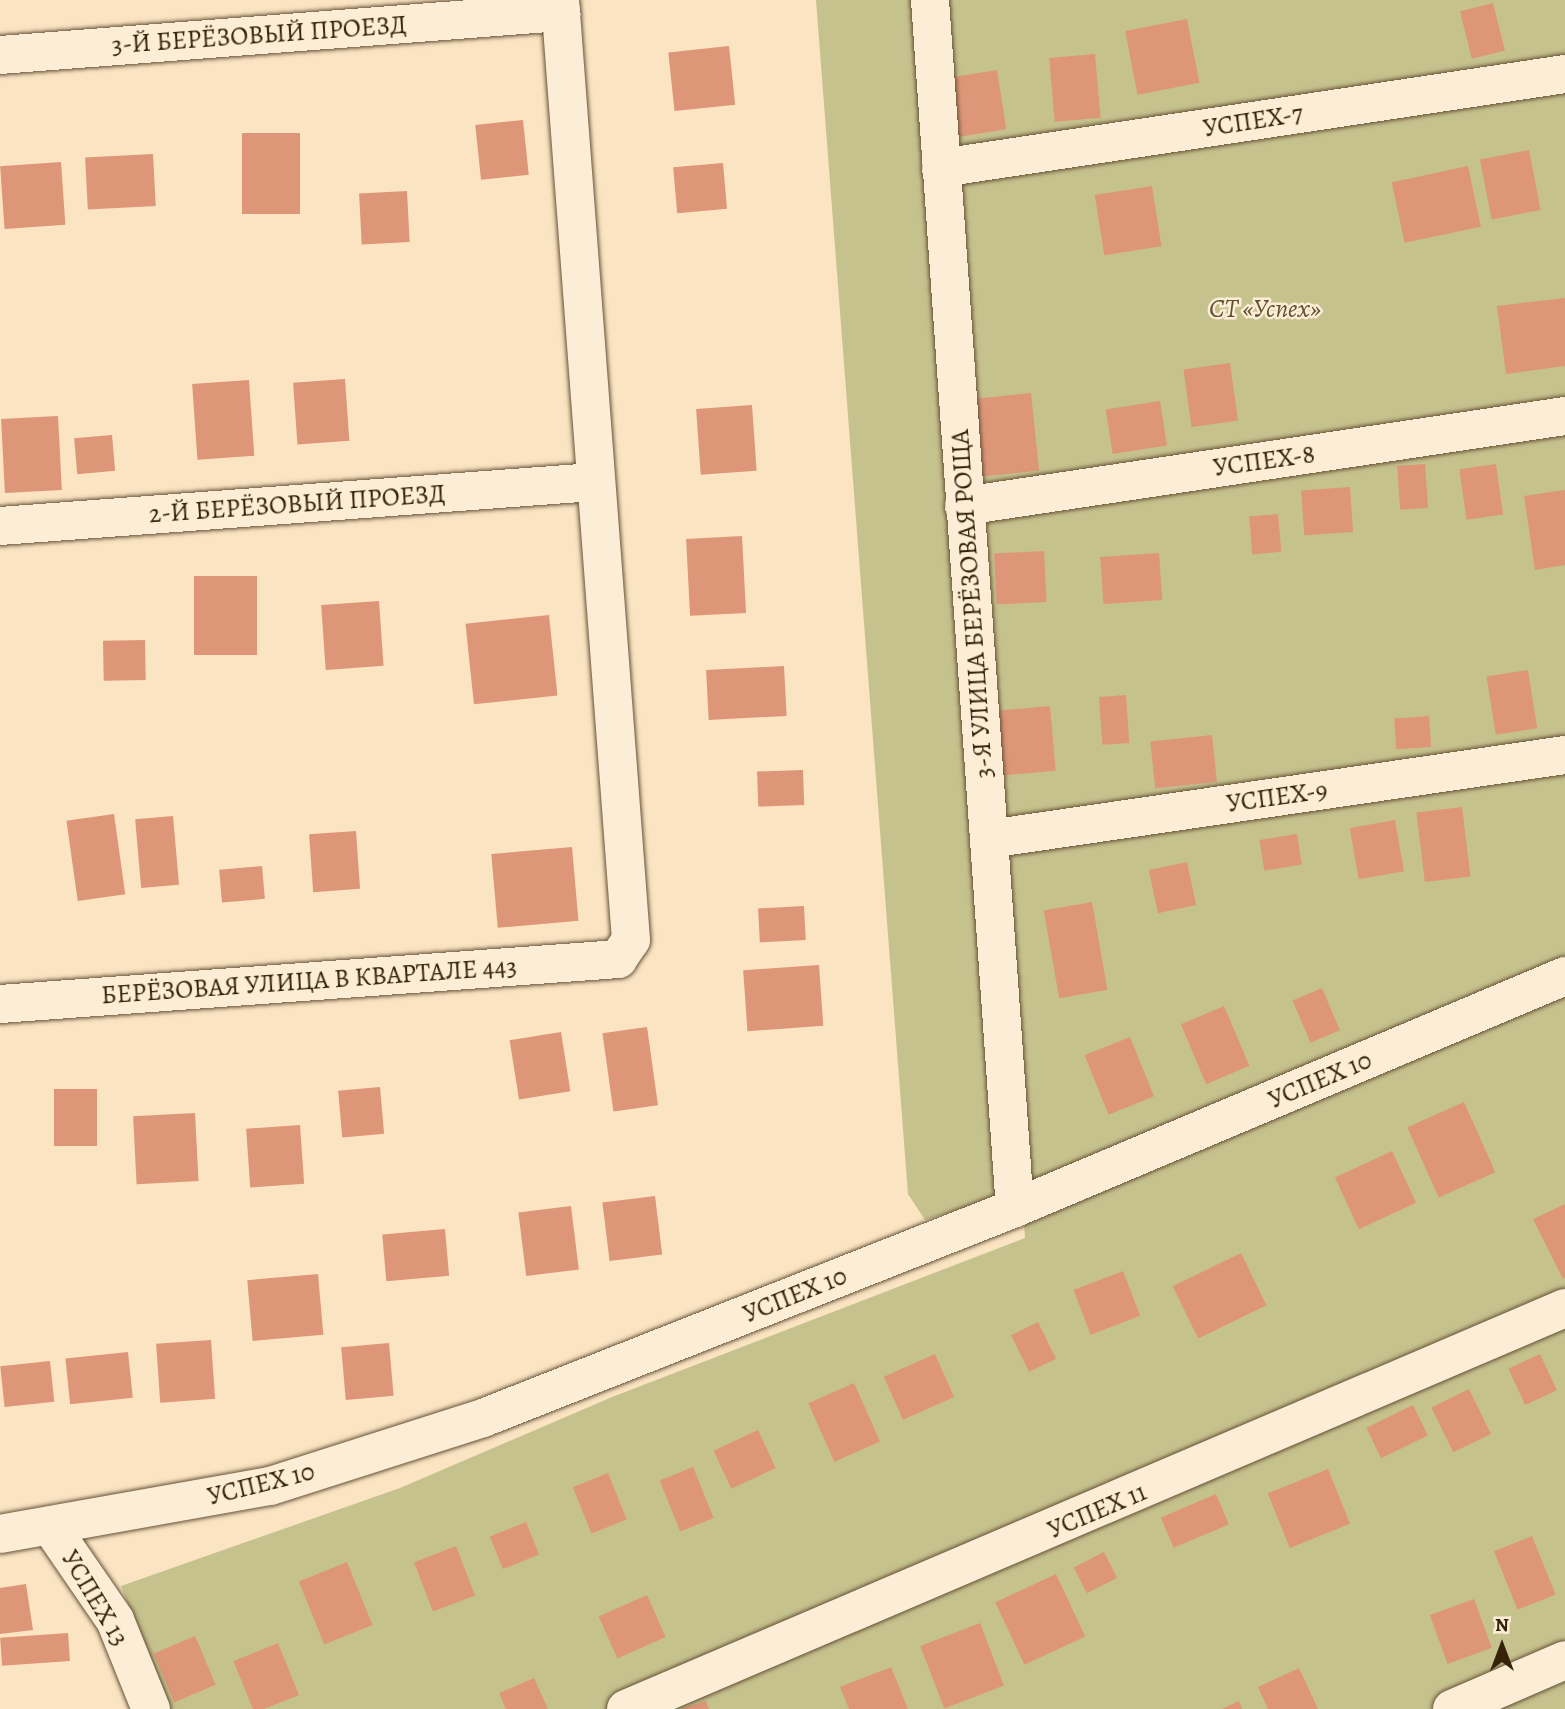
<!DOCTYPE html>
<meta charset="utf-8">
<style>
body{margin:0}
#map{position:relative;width:1565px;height:1709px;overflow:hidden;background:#fae4c2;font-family:Alegreya,serif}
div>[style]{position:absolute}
.green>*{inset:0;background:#c6c28e}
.building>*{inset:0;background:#de9679;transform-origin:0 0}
.roads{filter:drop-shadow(0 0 2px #675237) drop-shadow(0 0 2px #675237)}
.minor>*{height:38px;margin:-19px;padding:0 19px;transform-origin:19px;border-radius:19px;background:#fcedd7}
span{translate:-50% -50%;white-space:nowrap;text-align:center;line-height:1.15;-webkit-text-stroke:5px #fcedd7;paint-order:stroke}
.street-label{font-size:26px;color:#362109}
.park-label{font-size:26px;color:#615131;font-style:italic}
.north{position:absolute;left:1467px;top:1611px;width:70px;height:70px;-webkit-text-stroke:5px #fcedd7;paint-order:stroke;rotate:0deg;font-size:19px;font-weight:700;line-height:28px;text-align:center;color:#362109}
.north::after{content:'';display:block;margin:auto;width:24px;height:32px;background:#362109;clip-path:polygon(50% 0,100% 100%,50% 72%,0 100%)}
</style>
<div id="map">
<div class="green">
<div style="clip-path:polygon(816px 0,916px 0,1008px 1183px,991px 1200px,925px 1220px,908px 1194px)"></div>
<div style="clip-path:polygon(945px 0,1565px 0,1565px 1709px,170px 1709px,121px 1586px,400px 1488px,612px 1397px,1025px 1238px)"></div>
</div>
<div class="building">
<div style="left:1493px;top:3px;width:49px;height:34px;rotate:76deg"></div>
<div style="left:1187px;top:19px;width:65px;height:63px;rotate:79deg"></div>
<div style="left:729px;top:46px;width:59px;height:61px;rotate:84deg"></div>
<div style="left:1095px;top:54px;width:64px;height:46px;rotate:85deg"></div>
<div style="left:997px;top:70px;width:60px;height:57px;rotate:81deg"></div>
<div style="left:523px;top:120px;width:55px;height:48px;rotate:84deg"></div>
<div style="left:242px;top:133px;width:58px;height:81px"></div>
<div style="left:1529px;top:150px;width:61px;height:50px;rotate:79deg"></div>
<div style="left:153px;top:154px;width:52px;height:68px;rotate:87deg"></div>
<div style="left:61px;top:162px;width:63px;height:61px;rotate:86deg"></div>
<div style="left:723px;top:163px;width:46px;height:50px;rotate:85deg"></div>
<div style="left:1468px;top:166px;width:62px;height:78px;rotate:78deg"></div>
<div style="left:1152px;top:186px;width:61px;height:58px;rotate:81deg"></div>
<div style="left:407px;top:191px;width:51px;height:48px;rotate:87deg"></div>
<div style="clip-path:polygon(1565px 298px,1565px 366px,1506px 374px,1497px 306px)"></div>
<div style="left:1230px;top:363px;width:58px;height:47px;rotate:82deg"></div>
<div style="left:345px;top:379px;width:62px;height:52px;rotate:86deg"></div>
<div style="left:249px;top:380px;width:76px;height:57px;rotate:86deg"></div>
<div style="left:1031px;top:393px;width:78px;height:64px;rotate:84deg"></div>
<div style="left:1160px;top:401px;width:45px;height:55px;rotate:81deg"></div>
<div style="left:752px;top:405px;width:66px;height:56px;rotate:86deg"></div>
<div style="left:58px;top:416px;width:74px;height:57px;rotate:87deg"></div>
<div style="left:112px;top:435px;width:36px;height:38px;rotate:85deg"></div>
<div style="left:1425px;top:464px;width:44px;height:28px;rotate:86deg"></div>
<div style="left:1496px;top:464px;width:51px;height:37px;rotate:82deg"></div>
<div style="left:1350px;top:487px;width:45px;height:49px;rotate:86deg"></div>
<div style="clip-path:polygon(1565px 490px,1565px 565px,1535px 570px,1524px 496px)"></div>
<div style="left:1278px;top:514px;width:38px;height:29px;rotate:85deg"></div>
<div style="left:742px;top:536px;width:77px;height:56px;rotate:87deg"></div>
<div style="left:1044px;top:551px;width:51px;height:50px;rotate:87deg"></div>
<div style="left:1159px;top:553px;width:47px;height:59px;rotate:86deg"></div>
<div style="left:257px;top:576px;width:79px;height:63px;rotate:90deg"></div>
<div style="left:379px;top:601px;width:65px;height:58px;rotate:86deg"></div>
<div style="left:549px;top:615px;width:81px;height:84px;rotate:84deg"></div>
<div style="left:145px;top:640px;width:40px;height:42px;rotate:89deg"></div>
<div style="left:784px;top:666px;width:50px;height:78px;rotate:87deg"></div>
<div style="left:1528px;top:670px;width:59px;height:42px;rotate:81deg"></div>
<div style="left:1126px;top:695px;width:48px;height:27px;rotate:86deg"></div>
<div style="left:1050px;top:706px;width:65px;height:56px;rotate:85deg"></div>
<div style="left:1429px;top:716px;width:31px;height:35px;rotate:86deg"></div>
<div style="left:1212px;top:735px;width:47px;height:62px;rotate:84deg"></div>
<div style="left:803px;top:770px;width:35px;height:46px;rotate:88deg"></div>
<div style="left:1462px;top:807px;width:70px;height:46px;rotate:83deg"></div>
<div style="left:114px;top:814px;width:81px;height:48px;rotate:82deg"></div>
<div style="left:173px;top:816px;width:69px;height:38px;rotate:85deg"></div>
<div style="left:1395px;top:820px;width:52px;height:46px;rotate:80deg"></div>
<div style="left:356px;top:831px;width:58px;height:47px;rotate:86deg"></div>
<div style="left:1297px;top:834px;width:31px;height:38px;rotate:81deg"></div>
<div style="left:572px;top:847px;width:74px;height:81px;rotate:85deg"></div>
<div style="left:1187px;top:862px;width:44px;height:39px;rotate:78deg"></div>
<div style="left:262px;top:866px;width:33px;height:43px;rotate:85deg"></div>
<div style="left:1092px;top:902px;width:89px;height:49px;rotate:80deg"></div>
<div style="left:804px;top:906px;width:34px;height:46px;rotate:87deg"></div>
<div style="left:819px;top:965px;width:61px;height:76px;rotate:86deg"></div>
<div style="left:1322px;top:988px;width:46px;height:32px;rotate:67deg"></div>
<div style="left:1224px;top:1006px;width:65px;height:47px;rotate:67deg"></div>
<div style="left:647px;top:1027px;width:79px;height:45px;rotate:82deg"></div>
<div style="left:561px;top:1032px;width:60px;height:52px;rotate:81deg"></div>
<div style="left:1130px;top:1037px;width:64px;height:49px;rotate:68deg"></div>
<div style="left:380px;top:1087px;width:47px;height:42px;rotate:85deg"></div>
<div style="left:54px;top:1089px;width:43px;height:57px"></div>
<div style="left:1464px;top:1102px;width:77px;height:62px;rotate:66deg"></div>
<div style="left:195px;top:1113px;width:68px;height:62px;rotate:87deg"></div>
<div style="left:300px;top:1125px;width:59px;height:54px;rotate:86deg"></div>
<div style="left:1392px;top:1151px;width:57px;height:63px;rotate:65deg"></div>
<div style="left:655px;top:1196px;width:59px;height:53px;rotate:83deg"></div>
<div style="clip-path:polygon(1565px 1204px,1565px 1278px,1563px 1279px,1533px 1219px)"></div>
<div style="left:571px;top:1206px;width:64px;height:53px;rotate:83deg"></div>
<div style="left:445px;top:1229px;width:47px;height:63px;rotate:85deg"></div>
<div style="left:1241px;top:1253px;width:58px;height:76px;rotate:64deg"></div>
<div style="left:1123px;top:1271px;width:48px;height:53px;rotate:69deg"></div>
<div style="left:318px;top:1274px;width:61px;height:71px;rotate:85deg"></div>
<div style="left:1038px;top:1322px;width:41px;height:30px;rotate:64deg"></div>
<div style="left:211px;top:1340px;width:59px;height:55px;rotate:86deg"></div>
<div style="left:389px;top:1343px;width:53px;height:48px;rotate:85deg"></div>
<div style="left:128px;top:1352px;width:46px;height:63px;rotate:84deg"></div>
<div style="left:935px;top:1354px;width:47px;height:56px;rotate:66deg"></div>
<div style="left:1540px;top:1354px;width:40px;height:35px;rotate:65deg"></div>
<div style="left:50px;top:1361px;width:41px;height:50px;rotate:84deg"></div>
<div style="left:854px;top:1383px;width:64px;height:50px;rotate:66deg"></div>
<div style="left:1469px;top:1389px;width:50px;height:42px;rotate:64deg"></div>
<div style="left:1413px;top:1405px;width:34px;height:52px;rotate:64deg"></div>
<div style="left:758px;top:1430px;width:42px;height:49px;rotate:65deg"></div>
<div style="left:693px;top:1467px;width:55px;height:36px;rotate:68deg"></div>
<div style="left:1328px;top:1469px;width:59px;height:65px;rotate:68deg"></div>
<div style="left:608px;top:1473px;width:50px;height:38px;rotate:68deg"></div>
<div style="left:1216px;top:1494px;width:33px;height:60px;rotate:67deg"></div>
<div style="left:526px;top:1522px;width:35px;height:39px;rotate:68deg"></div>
<div style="left:1532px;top:1536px;width:63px;height:41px;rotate:68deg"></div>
<div style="left:456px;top:1546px;width:53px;height:45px;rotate:69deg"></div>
<div style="left:1104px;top:1552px;width:29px;height:34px;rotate:63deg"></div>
<div style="left:347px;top:1562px;width:68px;height:52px;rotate:68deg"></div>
<div style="left:1056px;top:1574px;width:69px;height:67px;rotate:65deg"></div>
<div style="clip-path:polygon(26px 1584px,33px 1630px,0 1634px,0 1588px)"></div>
<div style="left:647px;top:1595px;width:46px;height:53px;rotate:66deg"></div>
<div style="left:1474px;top:1599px;width:52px;height:47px;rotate:70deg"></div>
<div style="left:980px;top:1623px;width:67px;height:64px;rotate:69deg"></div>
<div style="left:68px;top:1633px;width:28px;height:68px;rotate:86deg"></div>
<div style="left:195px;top:1636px;width:53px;height:45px;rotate:67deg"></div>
<div style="left:278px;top:1643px;width:56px;height:48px;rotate:68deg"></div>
<div style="clip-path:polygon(891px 1667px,908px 1709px,849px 1709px,840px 1687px)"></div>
<div style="clip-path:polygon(1299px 1668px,1318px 1709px,1268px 1709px,1258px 1687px)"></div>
<div style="clip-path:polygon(534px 1678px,548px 1709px,506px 1709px,499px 1693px)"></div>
<div style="clip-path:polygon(706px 1701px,709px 1709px,683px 1709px,683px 1708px)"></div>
<div style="clip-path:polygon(1239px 1701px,1242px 1709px,1222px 1709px)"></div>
</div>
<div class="roads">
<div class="minor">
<div style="left:930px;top:0;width:1211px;rotate:85.98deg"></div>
<div style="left:0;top:55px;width:563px;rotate:-4.38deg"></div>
<div style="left:941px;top:168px;width:631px;rotate:-8.57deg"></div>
<div style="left:964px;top:506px;width:608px;rotate:-8.52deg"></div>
<div style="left:0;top:526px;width:595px;rotate:-4.24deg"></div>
<div style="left:989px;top:839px;width:582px;rotate:-8.3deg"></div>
<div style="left:0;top:1004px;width:620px;rotate:-4.16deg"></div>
<div style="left:618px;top:959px;width:23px;rotate:-56deg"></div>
<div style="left:631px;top:940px;width:943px;rotate:-94.32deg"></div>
<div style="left:51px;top:1527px;width:113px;rotate:55.5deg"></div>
<div style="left:115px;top:1620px;width:96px;rotate:68deg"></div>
<div style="left:0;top:1534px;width:274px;rotate:-10.1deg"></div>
<div style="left:270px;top:1486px;width:224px;rotate:-17.7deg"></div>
<div style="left:483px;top:1418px;width:572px;rotate:-21.54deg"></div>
<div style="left:1015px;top:1208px;width:597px;rotate:-22.87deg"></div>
<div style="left:626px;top:1709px;width:1021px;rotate:-23.12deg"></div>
<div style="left:1452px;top:1709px;width:123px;rotate:-23.4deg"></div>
</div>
</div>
<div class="street-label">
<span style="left:259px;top:35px;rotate:-4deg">3-Й БЕРЁЗОВЫЙ ПРОЕЗД</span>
<span style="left:1253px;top:121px;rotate:-9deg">УСПЕХ-7</span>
<span style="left:1264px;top:461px;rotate:-8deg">УСПЕХ-8</span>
<span style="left:297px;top:504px;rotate:-4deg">2-Й БЕРЁЗОВЫЙ ПРОЕЗД</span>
<span style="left:972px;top:604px;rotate:-94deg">3-Я УЛИЦА БЕРЁЗОВАЯ РОЩА</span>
<span style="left:1277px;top:797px;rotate:-8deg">УСПЕХ-9</span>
<span style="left:309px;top:981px;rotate:-4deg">БЕРЁЗОВАЯ УЛИЦА В КВАРТАЛЕ 443</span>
<span style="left:1320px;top:1080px;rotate:-23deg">УСПЕХ 10</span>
<span style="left:795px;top:1295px;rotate:-22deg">УСПЕХ 10</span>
<span style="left:261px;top:1484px;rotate:-14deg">УСПЕХ 10</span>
<span style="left:1097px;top:1511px;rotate:-23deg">УСПЕХ 11</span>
<span style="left:95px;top:1598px;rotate:59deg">УСПЕХ 13</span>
</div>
<div class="park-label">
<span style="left:1265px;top:309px">СТ «Успех»</span>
</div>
<div class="north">N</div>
</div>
